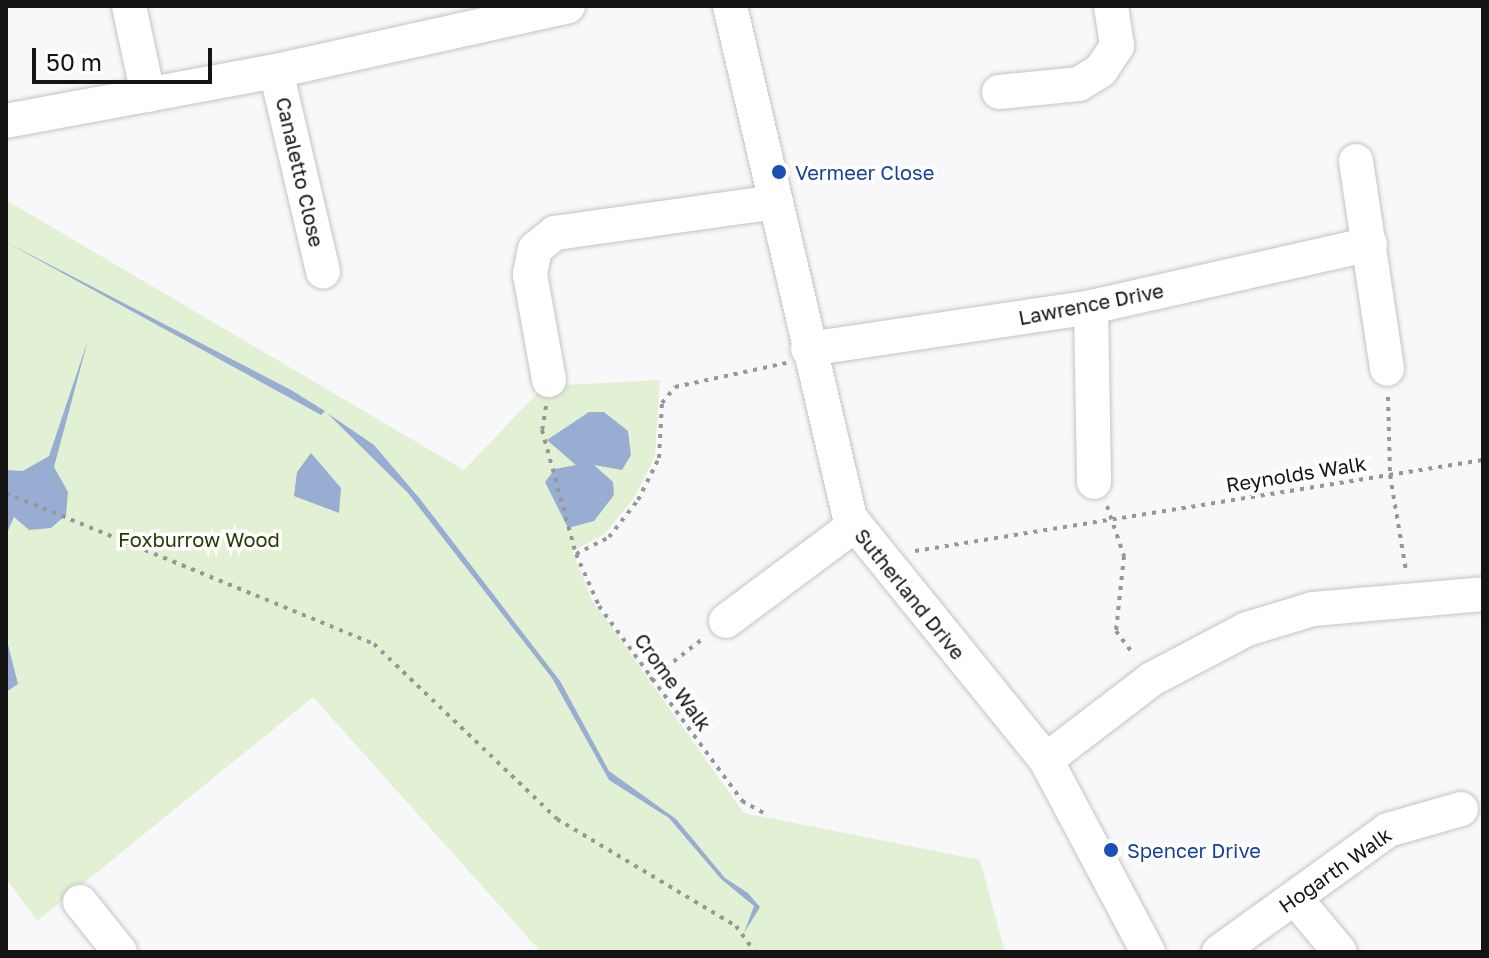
<!DOCTYPE html>
<style>
body{margin:0}
#map{position:relative;width:1489px;height:958px;overflow:hidden;background:#f8f8fb;font-family:"Golos Text",sans-serif}
div>[style]{position:absolute}
.green>*{inset:0;background:#e2f0d4}
.water>*{inset:0;background:#97add2}
.path>*{height:4px;margin-top:-2px;transform-origin:0;background:repeating-linear-gradient(90deg,#979798 0 4px,transparent 0 10px)}
.roads{filter:drop-shadow(0 0 2px #c4c4c7) drop-shadow(0 0 2px #c4c4c7)}
.minor>*{height:34px;margin:-17px;padding:0 17px;transform-origin:17px;border-radius:17px;background:#fff}
.dots>*{width:22px;height:22px;translate:-50% -50%;box-sizing:border-box;border:4px solid #fff;border-radius:50%}
span{translate:-50% -50%;white-space:nowrap;text-align:center;line-height:1.15;-webkit-text-stroke:7px #fff;paint-order:stroke}
.street-label{font-size:20px;color:#141414}
.transit-label{font-size:20px;color:#164399}
.left{translate:0 -50%;text-align:left}
.park-label{font-size:20px;color:#263c00}
.frame{position:absolute;inset:0;border:8px solid #141414;pointer-events:none}
.scale{position:absolute;left:32px;top:48px;width:180px;height:36px;box-sizing:border-box;border:4px solid #141414;border-top:0;padding-left:10px;font-size:24px;line-height:28px;white-space:nowrap;color:#141414;-webkit-text-stroke:6px #fff;paint-order:stroke}
</style>
<div id="map">
<div class="green">
<div style="clip-path:polygon(6px 200px,464px 470px,544px 386px,660px 380px,655px 456px,634px 498px,604px 535px,572px 551px,592px 600px,744px 813px,980px 860px,1005px 952px,541px 952px,313px 697px,37px 921px,6px 878px)"></div>
</div>
<div class="water">
<div style="clip-path:polygon(6px 242px,291px 390px,325px 411px,321px 415px)"></div>
<div style="clip-path:polygon(88px 340px,54px 467px,68px 492px,66px 515px,51px 528px,29px 530px,14px 517px,6px 535px,6px 470px,23px 471px,49px 456px)"></div>
<div style="clip-path:polygon(589px 412px,604px 412px,628px 431px,631px 455px,622px 470px,594px 465px,613px 482px,614px 495px,594px 521px,568px 528px,545px 482px,555px 469px,576px 465px,547px 440px)"></div>
<div style="clip-path:polygon(327px 413px,374px 445px,420px 499px,560px 681px,609px 771px,676px 819px,725px 878px,748px 893px,760px 907px,744px 933px,754px 906px,721px 879px,669px 818px,609px 780px,552px 678px,408px 493px)"></div>
<div style="clip-path:polygon(311px 453px,341px 488px,339px 513px,294px 496px,297px 472px)"></div>
<div style="clip-path:polygon(6px 637px,18px 684px,6px 692px)"></div>
</div>
<div class="path">
<div style="left:1483px;top:59px;width:73px;rotate:90deg"></div>
<div style="left:1388px;top:397px;width:78px;rotate:88.5deg"></div>
<div style="left:1390px;top:475px;width:97px;rotate:80.5deg"></div>
<div style="left:546px;top:406px;width:24px;rotate:99deg"></div>
<div style="left:542px;top:430px;width:129px;rotate:74.7deg"></div>
<div style="left:576px;top:554px;width:57px;rotate:66.1deg"></div>
<div style="left:599px;top:606px;width:242px;rotate:53.7deg"></div>
<div style="left:742px;top:801px;width:26px;rotate:29deg"></div>
<div style="left:6px;top:493px;width:398px;rotate:22.3deg"></div>
<div style="left:374px;top:644px;width:253px;rotate:43.7deg"></div>
<div style="left:557px;top:819px;width:209px;rotate:30.9deg"></div>
<div style="left:736px;top:926px;width:32px;rotate:54deg"></div>
<div style="left:1107px;top:506px;width:53px;rotate:71.2deg"></div>
<div style="left:1124px;top:556px;width:75px;rotate:96.1deg"></div>
<div style="left:1116px;top:631px;width:30px;rotate:53deg"></div>
<div style="left:915px;top:551px;width:575px;rotate:-9.1deg"></div>
<div style="left:576px;top:554px;width:37px;rotate:-27deg"></div>
<div style="left:609px;top:537px;width:47px;rotate:-51.9deg"></div>
<div style="left:638px;top:500px;width:47px;rotate:-63.4deg"></div>
<div style="left:659px;top:458px;width:55px;rotate:-86.9deg"></div>
<div style="left:662px;top:403px;width:21px;rotate:-51deg"></div>
<div style="left:675px;top:387px;width:114px;rotate:-12.2deg"></div>
<div style="left:650px;top:680px;width:70px;rotate:-38deg"></div>
</div>
<div class="roads">
<div class="minor">
<div style="left:129px;top:6px;width:91px;rotate:77.9deg"></div>
<div style="left:730px;top:6px;width:526px;rotate:76.81deg"></div>
<div style="left:850px;top:518px;width:311px;rotate:51deg"></div>
<div style="left:1046px;top:760px;width:217px;rotate:62deg"></div>
<div style="left:276px;top:71px;width:206px;rotate:76.8deg"></div>
<div style="left:999px;top:92px;width:80px;rotate:-5.7deg"></div>
<div style="left:1079px;top:84px;width:26px;rotate:-32deg"></div>
<div style="left:1101px;top:70px;width:29px;rotate:-56deg"></div>
<div style="left:1117px;top:46px;width:40px;rotate:-98.5deg"></div>
<div style="left:6px;top:121px;width:275px;rotate:-10.5deg"></div>
<div style="left:276px;top:71px;width:299px;rotate:-12.5deg"></div>
<div style="left:1356px;top:161px;width:210px;rotate:81.5deg"></div>
<div style="left:1091px;top:307px;width:175px;rotate:89deg"></div>
<div style="left:808px;top:349px;width:286px;rotate:-8.4deg"></div>
<div style="left:1091px;top:307px;width:286px;rotate:-12.7deg"></div>
<div style="left:549px;top:380px;width:108px;rotate:-100.2deg"></div>
<div style="left:530px;top:274px;width:25px;rotate:-79deg"></div>
<div style="left:535px;top:249px;width:26px;rotate:-39deg"></div>
<div style="left:555px;top:233px;width:223px;rotate:-8deg"></div>
<div style="left:726px;top:621px;width:161px;rotate:-36.7deg"></div>
<div style="left:1046px;top:760px;width:133px;rotate:-37.4deg"></div>
<div style="left:1152px;top:679px;width:107px;rotate:-27.8deg"></div>
<div style="left:1247px;top:629px;width:69px;rotate:-16.9deg"></div>
<div style="left:1313px;top:609px;width:171px;rotate:-5deg"></div>
<div style="left:1295px;top:898px;width:70px;rotate:50.2deg"></div>
<div style="left:80px;top:902px;width:64px;rotate:51.3deg"></div>
<div style="left:1219px;top:952px;width:208px;rotate:-35.8deg"></div>
<div style="left:1388px;top:830px;width:76px;rotate:-16deg"></div>
</div>
</div>
<div class="dots">
<div style="left:779px;top:172px;background:#1a4fb4"></div>
<div style="left:1111px;top:850px;background:#1a4fb4"></div>
</div>
<div class="street-label">
<span style="left:300px;top:172px;rotate:77deg">Canaletto Close</span>
<span style="left:1091px;top:304px;rotate:-11deg">Lawrence Drive</span>
<span style="left:1296px;top:474px;rotate:-9deg">Reynolds Walk</span>
<span style="left:910px;top:594px;rotate:51deg">Sutherland Drive</span>
<span style="left:673px;top:682px;rotate:54deg">Crome Walk</span>
<span style="left:1335px;top:870px;rotate:-35deg">Hogarth Walk</span>
</div>
<div class="transit-label">
<span class="left" style="left:795px;top:172px">Vermeer Close</span>
<span class="left" style="left:1127px;top:850px">Spencer Drive</span>
</div>
<div class="park-label">
<span style="left:199px;top:539px">Foxburrow Wood</span>
</div>
<div class="frame"></div>
<div class="scale">50 m</div>
</div>
